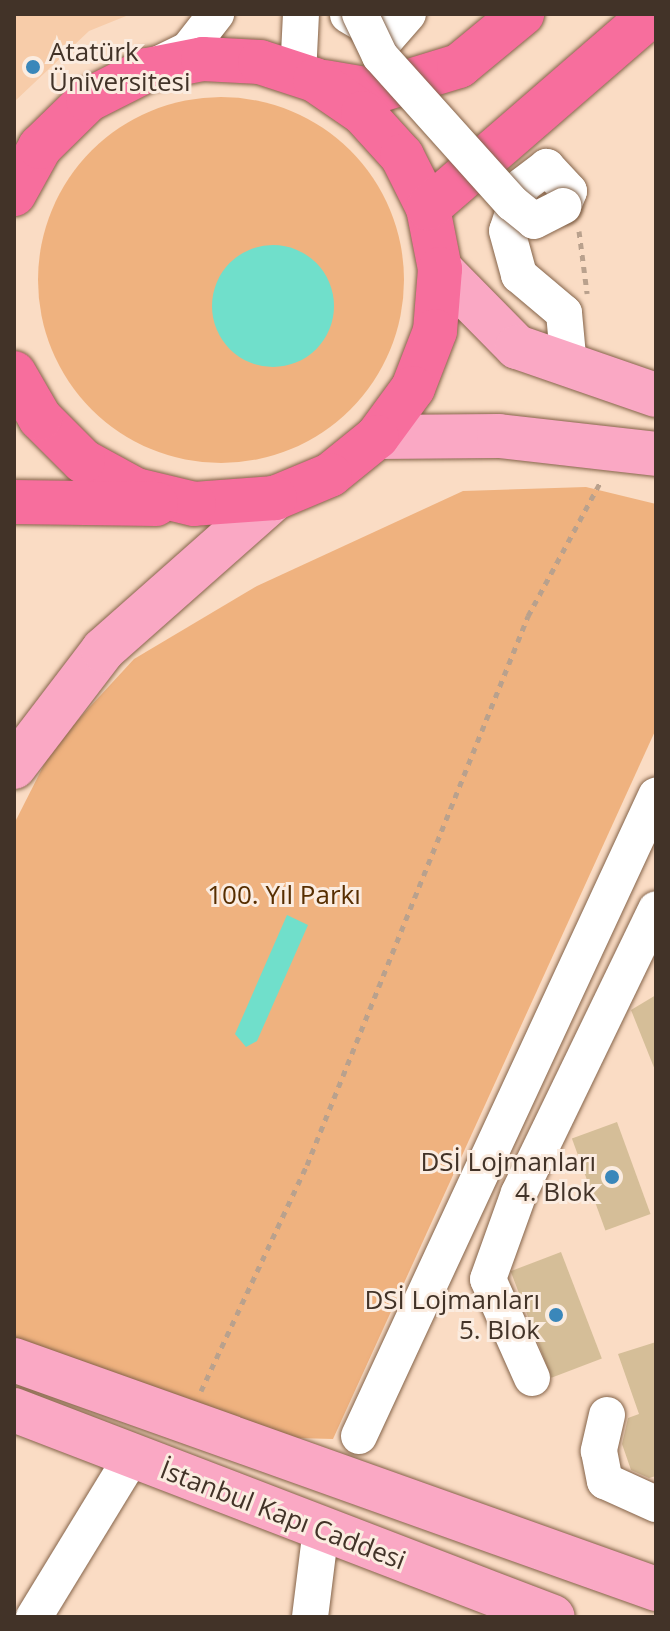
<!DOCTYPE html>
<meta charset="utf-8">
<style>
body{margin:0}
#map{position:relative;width:670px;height:1631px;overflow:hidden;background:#fadcc4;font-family:"Open Sans",sans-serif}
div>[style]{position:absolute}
.built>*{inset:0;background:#f7cca9}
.green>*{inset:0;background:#efb27f}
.round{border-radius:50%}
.water>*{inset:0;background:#70dfcb}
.building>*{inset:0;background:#d5be98;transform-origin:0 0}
.path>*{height:5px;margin-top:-2.5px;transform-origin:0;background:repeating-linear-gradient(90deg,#b9a18d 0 6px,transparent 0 12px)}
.roads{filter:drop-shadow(0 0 2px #846349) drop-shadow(0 0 2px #846349)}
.minor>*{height:36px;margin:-18px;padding:0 18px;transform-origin:18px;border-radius:18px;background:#fff}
.major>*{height:44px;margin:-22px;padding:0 22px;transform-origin:22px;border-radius:22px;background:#faa8c4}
.highway>*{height:44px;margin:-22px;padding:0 22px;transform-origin:22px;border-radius:22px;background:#f76e9d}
.bridges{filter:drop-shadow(0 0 2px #846349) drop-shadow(0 0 2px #846349)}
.minor-bridge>*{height:36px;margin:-18px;padding:0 18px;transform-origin:18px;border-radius:18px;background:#fff}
.dots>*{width:22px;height:22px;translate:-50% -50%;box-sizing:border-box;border:4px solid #fbece0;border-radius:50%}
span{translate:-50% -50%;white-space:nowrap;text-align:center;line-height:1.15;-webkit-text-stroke:6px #fbece0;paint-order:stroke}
.poi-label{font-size:26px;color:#423328}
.left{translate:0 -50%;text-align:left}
.right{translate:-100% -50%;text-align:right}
.park-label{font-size:26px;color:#572e00}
.street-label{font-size:26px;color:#423328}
.frame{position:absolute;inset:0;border:16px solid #423328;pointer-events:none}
</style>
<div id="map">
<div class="built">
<div style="clip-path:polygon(14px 14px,131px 14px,89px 31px,14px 102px)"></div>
</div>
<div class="green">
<div class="round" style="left:38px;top:97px;width:366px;height:366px"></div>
<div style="clip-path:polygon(586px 487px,656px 504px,656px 729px,333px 1439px,297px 1438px,14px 1338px,14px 824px,53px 747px,134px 659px,257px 586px,463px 491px)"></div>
</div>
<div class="water">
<div class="round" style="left:212px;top:245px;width:122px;height:122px"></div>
<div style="clip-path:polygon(287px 915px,308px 925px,257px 1041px,246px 1047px,235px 1034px)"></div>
</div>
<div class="building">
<div style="clip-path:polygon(656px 995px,656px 1070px,655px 1070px,631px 1010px)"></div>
<div style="left:617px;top:1122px;width:98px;height:48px;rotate:70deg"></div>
<div style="left:561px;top:1252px;width:114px;height:54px;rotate:69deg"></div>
<div style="clip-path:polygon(656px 1342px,656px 1476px,649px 1478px,631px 1470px,622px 1444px,628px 1418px,639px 1414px,618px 1354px)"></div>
</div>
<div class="path">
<div style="left:579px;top:231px;width:63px;rotate:82.6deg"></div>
<div style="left:201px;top:1391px;width:250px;rotate:-64.9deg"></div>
<div style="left:307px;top:1165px;width:592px;rotate:-68.07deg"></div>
<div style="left:528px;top:616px;width:153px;rotate:-61.6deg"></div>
</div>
<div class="roads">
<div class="minor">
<div style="left:348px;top:15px;width:45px;rotate:30.5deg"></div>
<div style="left:387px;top:38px;width:32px;rotate:-49deg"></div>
<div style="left:159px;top:64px;width:32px;rotate:-26deg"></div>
<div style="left:188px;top:50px;width:46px;rotate:-52.1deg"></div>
<div style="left:298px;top:75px;width:61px;rotate:-87.2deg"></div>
<div style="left:563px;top:206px;width:16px;rotate:-68deg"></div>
<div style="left:569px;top:191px;width:33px;rotate:-133deg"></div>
<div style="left:547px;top:167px;width:31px;rotate:143deg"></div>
<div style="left:522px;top:186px;width:47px;rotate:108.4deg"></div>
<div style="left:507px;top:231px;width:46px;rotate:74.7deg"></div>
<div style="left:519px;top:275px;width:59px;rotate:40.2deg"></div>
<div style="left:564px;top:313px;width:54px;rotate:84.7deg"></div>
<div style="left:532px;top:1378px;width:108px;rotate:-114deg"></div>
<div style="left:488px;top:1279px;width:91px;rotate:-70.2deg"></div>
<div style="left:519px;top:1193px;width:315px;rotate:-64.2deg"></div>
<div style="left:607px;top:1415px;width:37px;rotate:103deg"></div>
<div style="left:599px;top:1451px;width:31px;rotate:79deg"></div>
<div style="left:605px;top:1481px;width:56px;rotate:24.3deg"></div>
<div style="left:359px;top:1436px;width:706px;rotate:-65.11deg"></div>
<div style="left:34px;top:1617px;width:186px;rotate:-58.6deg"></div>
<div style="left:310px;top:1617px;width:89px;rotate:-82.9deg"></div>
</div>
<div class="major">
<div style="left:440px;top:269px;width:110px;rotate:45.4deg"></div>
<div style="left:517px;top:347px;width:147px;rotate:19.1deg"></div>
<div style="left:377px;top:437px;width:122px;rotate:-0.5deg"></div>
<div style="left:499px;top:436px;width:158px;rotate:6.5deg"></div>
<div style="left:14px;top:767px;width:147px;rotate:-52.7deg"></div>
<div style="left:103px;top:650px;width:230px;rotate:-41.5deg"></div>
<div style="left:14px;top:1360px;width:682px;rotate:19.63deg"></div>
<div style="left:14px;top:1410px;width:577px;rotate:21.01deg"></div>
</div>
<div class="highway">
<div style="left:324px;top:82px;width:54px;rotate:9.6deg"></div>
<div style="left:377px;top:91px;width:86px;rotate:-17deg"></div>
<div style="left:459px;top:66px;width:82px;rotate:-39.5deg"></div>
<div style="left:14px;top:194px;width:54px;rotate:-61deg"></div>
<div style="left:40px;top:147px;width:67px;rotate:-44.4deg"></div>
<div style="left:88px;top:100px;width:66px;rotate:-27deg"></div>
<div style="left:147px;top:70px;width:57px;rotate:-11.1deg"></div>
<div style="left:203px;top:59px;width:57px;rotate:3deg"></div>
<div style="left:260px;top:62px;width:58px;rotate:18.1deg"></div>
<div style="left:315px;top:80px;width:58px;rotate:34.5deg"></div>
<div style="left:363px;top:113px;width:58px;rotate:47.8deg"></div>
<div style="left:402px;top:156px;width:58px;rotate:63.4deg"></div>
<div style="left:428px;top:208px;width:62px;rotate:78.9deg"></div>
<div style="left:440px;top:269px;width:62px;rotate:94.6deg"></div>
<div style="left:435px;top:331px;width:61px;rotate:111.1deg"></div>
<div style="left:413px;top:388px;width:61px;rotate:126.3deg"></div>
<div style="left:377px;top:437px;width:60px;rotate:141deg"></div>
<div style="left:330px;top:475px;width:60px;rotate:157.3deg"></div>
<div style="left:275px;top:498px;width:81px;rotate:175.8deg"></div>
<div style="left:194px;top:504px;width:60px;rotate:-166.4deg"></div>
<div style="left:136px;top:490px;width:60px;rotate:-151.3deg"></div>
<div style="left:83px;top:461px;width:61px;rotate:-135deg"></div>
<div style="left:40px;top:418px;width:52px;rotate:-120deg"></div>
<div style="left:428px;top:208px;width:296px;rotate:-40.9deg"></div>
<div style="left:14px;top:502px;width:142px;rotate:0.8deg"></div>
</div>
</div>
<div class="bridges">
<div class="minor-bridge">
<div style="left:360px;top:14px;width:47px;rotate:64.5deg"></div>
<div style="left:380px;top:56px;width:198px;rotate:48.1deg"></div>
<div style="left:512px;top:203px;width:28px;rotate:39deg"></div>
<div style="left:534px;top:221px;width:33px;rotate:-27deg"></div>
</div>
</div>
<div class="dots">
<div style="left:33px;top:67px;background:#3a87ba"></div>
<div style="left:612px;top:1177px;background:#3a87ba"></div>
<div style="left:556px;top:1315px;background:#3a87ba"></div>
</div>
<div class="poi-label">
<span class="left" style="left:49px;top:67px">Atatürk<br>Üniversitesi</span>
<span class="right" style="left:596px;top:1177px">DSİ Lojmanları<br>4. Blok</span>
<span class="right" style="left:540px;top:1315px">DSİ Lojmanları<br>5. Blok</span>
</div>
<div class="park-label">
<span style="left:284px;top:895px">100. Yıl Parkı</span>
</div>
<div class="street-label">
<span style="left:283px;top:1515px;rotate:21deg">İstanbul Kapı Caddesi</span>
</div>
<div class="frame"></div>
</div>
